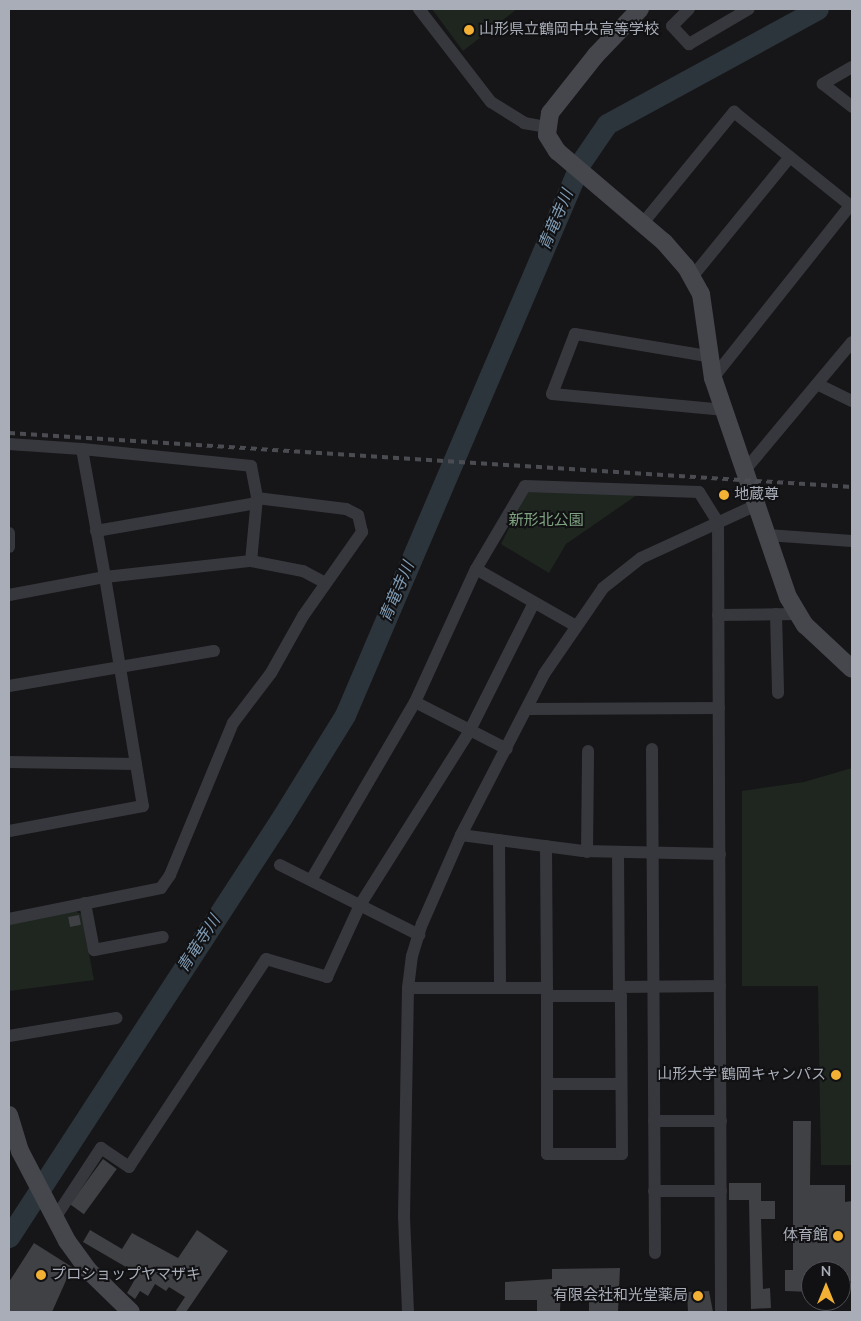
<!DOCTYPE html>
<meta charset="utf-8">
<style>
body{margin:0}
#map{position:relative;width:861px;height:1321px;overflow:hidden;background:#161618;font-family:"Nunito Sans","Noto Sans JP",sans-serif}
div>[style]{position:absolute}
.green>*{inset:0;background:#1e261f}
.river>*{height:21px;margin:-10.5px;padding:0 10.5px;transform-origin:10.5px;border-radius:10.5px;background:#2c353c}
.building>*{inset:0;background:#404145;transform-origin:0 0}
.street>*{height:12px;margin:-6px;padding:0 6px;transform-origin:6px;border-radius:6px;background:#37383d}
.secondary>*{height:18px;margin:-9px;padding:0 9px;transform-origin:9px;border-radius:9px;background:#45474d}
.rail>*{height:4px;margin-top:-2px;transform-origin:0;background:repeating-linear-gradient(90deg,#4a4c52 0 6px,transparent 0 11px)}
.dots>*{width:14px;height:14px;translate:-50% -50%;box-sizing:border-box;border:2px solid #111113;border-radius:50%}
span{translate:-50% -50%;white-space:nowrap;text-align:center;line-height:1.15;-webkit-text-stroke:4px #111113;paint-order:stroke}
.poi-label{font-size:15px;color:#a8adb8}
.left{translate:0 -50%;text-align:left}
.right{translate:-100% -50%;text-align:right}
.park-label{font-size:15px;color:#7fa381}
.water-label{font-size:16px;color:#7f9bb3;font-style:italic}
.frame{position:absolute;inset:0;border:10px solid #a8adb8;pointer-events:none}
.north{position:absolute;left:801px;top:1261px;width:50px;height:50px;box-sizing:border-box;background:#111113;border:1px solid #4d4f55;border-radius:50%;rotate:0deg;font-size:14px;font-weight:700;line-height:20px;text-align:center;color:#a8adb8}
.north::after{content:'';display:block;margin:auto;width:18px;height:22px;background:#f2b134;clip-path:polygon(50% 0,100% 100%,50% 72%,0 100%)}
</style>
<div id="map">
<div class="green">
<div style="clip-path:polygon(432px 9px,517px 9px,463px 51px)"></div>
<div style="clip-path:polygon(528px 490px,637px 495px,566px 544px,549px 573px,501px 544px)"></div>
<div style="clip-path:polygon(852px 768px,852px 1165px,821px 1165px,818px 986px,742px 986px,742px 791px,804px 782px)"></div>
<div style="clip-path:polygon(73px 910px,81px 914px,83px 921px,94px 980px,9px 991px,9px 922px)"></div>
</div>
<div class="river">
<div style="left:9px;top:1237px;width:501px;rotate:-56.98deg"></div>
<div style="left:282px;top:817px;width:120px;rotate:-58.3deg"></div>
<div style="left:345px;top:715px;width:601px;rotate:-66.89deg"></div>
<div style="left:581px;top:162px;width:46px;rotate:-55.6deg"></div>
<div style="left:607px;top:124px;width:240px;rotate:-28.6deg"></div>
</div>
<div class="building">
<div style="left:79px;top:915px;width:10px;height:11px;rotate:79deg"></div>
<div style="clip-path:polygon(793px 1121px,811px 1121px,810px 1185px,845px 1185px,845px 1202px,852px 1201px,852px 1281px,841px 1281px,841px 1271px,811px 1271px,811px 1292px,785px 1291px,785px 1270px,793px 1270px)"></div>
<div style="left:103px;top:1159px;width:17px;height:56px;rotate:36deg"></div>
<div style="clip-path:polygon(729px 1183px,761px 1183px,761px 1201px,775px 1201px,775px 1219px,761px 1219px,763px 1289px,770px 1288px,771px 1308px,751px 1309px,749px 1200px,729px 1200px)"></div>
<div style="clip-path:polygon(90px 1230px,122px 1249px,132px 1233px,178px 1258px,197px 1230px,228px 1251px,186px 1312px,175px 1312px,185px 1297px,169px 1287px,166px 1291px,155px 1284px,148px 1296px,140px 1291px,135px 1299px,127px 1293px,138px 1274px,83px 1242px)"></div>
<div style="clip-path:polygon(34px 1243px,72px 1267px,52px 1312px,9px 1312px,9px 1282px)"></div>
<div style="clip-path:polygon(620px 1268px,618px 1312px,589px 1312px,589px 1288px,561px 1287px,560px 1312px,537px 1312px,537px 1300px,505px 1300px,505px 1282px,552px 1279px,552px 1269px)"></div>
<div style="clip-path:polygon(709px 1291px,713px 1312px,688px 1312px,687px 1292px)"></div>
</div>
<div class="street">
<div style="left:419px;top:9px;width:118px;rotate:52.3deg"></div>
<div style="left:491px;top:102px;width:39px;rotate:32deg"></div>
<div style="left:524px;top:123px;width:22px;rotate:10deg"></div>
<div style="left:689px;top:9px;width:24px;rotate:135deg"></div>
<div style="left:672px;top:26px;width:25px;rotate:47deg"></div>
<div style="left:689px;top:44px;width:69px;rotate:-30.3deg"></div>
<div style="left:852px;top:67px;width:34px;rotate:150deg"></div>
<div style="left:823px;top:84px;width:37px;rotate:38deg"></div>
<div style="left:643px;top:223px;width:144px;rotate:-50.7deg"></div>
<div style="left:734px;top:112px;width:151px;rotate:38.8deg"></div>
<div style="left:692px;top:277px;width:155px;rotate:-50.8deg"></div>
<div style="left:707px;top:356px;width:134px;rotate:-170.5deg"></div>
<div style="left:575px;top:334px;width:64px;rotate:111deg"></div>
<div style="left:552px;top:394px;width:174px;rotate:5.3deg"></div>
<div style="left:713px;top:378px;width:220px;rotate:-51.5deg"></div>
<div style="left:817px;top:384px;width:39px;rotate:26deg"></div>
<div style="left:9px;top:444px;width:73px;rotate:3.9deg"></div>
<div style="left:82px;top:449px;width:130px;rotate:79.8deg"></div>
<div style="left:105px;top:577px;width:147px;rotate:-6.3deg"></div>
<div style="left:251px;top:561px;width:53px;rotate:10.9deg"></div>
<div style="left:303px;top:571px;width:26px;rotate:28deg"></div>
<div style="left:82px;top:449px;width:170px;rotate:5.7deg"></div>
<div style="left:251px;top:466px;width:33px;rotate:79deg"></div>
<div style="left:745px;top:470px;width:167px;rotate:-50.1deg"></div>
<div style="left:96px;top:531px;width:162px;rotate:-9.9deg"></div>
<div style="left:9px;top:533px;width:14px;rotate:90deg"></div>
<div style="left:767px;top:535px;width:85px;rotate:4deg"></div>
<div style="left:476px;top:569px;width:115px;rotate:29.7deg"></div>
<div style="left:9px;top:595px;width:98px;rotate:-10.6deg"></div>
<div style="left:105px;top:577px;width:232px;rotate:80.6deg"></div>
<div style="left:143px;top:806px;width:136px;rotate:169.4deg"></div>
<div style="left:776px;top:614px;width:79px;rotate:88.5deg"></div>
<div style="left:718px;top:615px;width:79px;rotate:-0.7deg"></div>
<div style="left:9px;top:686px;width:208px;rotate:-9.7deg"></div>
<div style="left:415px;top:702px;width:103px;rotate:27.1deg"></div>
<div style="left:529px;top:709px;width:190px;rotate:-0.3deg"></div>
<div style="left:652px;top:749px;width:504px;rotate:89.66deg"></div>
<div style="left:9px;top:762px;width:127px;rotate:0.9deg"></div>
<div style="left:461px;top:835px;width:123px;rotate:7.5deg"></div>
<div style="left:583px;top:851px;width:137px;rotate:1.3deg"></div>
<div style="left:499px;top:840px;width:148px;rotate:89.6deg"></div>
<div style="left:546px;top:846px;width:150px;rotate:89.6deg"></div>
<div style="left:547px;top:996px;width:158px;rotate:90deg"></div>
<div style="left:547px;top:1154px;width:75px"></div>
<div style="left:622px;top:1154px;width:158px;rotate:-90.4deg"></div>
<div style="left:621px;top:996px;width:74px;rotate:180deg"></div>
<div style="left:587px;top:852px;width:101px;rotate:-89.4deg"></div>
<div style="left:618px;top:853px;width:143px;rotate:89.6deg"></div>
<div style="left:280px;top:865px;width:156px;rotate:26.7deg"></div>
<div style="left:311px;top:880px;width:206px;rotate:-59.7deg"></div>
<div style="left:415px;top:702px;width:146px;rotate:-65.4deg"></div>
<div style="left:476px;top:569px;width:96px;rotate:-59.4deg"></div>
<div style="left:525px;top:486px;width:174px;rotate:2deg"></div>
<div style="left:699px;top:492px;width:36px;rotate:58deg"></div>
<div style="left:718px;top:523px;width:789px;rotate:89.78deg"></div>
<div style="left:85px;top:903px;width:48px;rotate:79.2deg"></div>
<div style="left:94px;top:950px;width:70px;rotate:-10.7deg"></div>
<div style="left:9px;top:919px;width:155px;rotate:-11.5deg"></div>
<div style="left:161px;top:888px;width:16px;rotate:-55deg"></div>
<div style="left:170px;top:875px;width:165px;rotate:-67.5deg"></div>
<div style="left:233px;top:723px;width:63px;rotate:-52.8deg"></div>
<div style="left:271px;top:673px;width:65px;rotate:-60.7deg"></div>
<div style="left:303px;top:616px;width:103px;rotate:-54.9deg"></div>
<div style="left:362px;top:532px;width:17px;rotate:-103deg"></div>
<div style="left:358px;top:515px;width:13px;rotate:-153deg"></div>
<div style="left:346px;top:509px;width:90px;rotate:-173deg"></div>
<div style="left:257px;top:498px;width:63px;rotate:95.4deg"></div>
<div style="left:619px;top:987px;width:101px;rotate:-0.6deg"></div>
<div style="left:408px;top:988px;width:139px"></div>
<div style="left:9px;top:1036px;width:109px;rotate:-9.5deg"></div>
<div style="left:547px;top:1084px;width:74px"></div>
<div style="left:654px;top:1121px;width:67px"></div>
<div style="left:654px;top:1191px;width:67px"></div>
<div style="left:55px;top:1218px;width:84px;rotate:-56.7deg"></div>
<div style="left:101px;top:1148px;width:34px;rotate:34deg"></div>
<div style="left:129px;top:1167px;width:249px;rotate:-56.6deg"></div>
<div style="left:266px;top:959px;width:64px;rotate:16.4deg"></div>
<div style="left:327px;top:977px;width:79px;rotate:-65.4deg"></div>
<div style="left:360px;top:905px;width:207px;rotate:-57.8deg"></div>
<div style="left:470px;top:730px;width:142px;rotate:-63.3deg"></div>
<div style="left:408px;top:1312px;width:95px;rotate:-92.4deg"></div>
<div style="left:404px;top:1217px;width:229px;rotate:-89deg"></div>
<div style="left:408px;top:988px;width:32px;rotate:-83deg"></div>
<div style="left:412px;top:956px;width:34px;rotate:-73deg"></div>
<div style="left:422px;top:924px;width:97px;rotate:-66.3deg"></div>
<div style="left:461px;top:835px;width:181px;rotate:-62.7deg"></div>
<div style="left:544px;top:674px;width:104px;rotate:-55.5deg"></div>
<div style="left:603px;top:588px;width:48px;rotate:-38.3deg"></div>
<div style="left:641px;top:558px;width:127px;rotate:-24.7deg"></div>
</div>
<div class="secondary">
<div style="left:640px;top:9px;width:64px;rotate:133.7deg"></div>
<div style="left:596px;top:55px;width:74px;rotate:128.4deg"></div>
<div style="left:550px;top:113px;width:22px;rotate:98deg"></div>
<div style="left:547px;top:135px;width:19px;rotate:58deg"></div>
<div style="left:557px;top:151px;width:140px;rotate:40.4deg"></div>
<div style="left:664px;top:242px;width:33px;rotate:49deg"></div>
<div style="left:686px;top:267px;width:31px;rotate:61deg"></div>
<div style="left:701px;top:294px;width:85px;rotate:81.9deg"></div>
<div style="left:713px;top:378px;width:231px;rotate:71.1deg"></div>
<div style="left:788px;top:597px;width:33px;rotate:59deg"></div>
<div style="left:805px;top:625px;width:64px;rotate:43.1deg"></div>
<div style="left:9px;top:1115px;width:38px;rotate:73deg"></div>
<div style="left:20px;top:1151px;width:102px;rotate:62.4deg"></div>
<div style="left:67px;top:1241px;width:36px;rotate:54deg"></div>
<div style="left:88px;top:1270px;width:60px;rotate:44.3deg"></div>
</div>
<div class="rail">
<div style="left:9px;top:433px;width:845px;rotate:3.67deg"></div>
</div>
<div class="dots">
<div style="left:469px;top:30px;background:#f2b134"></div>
<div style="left:724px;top:495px;background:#f2b134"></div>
<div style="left:836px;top:1075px;background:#f2b134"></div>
<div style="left:838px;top:1236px;background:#f2b134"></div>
<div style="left:41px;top:1275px;background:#f2b134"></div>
<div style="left:698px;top:1296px;background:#f2b134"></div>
</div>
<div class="poi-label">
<span class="left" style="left:479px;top:30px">山形県立鶴岡中央高等学校</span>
<span class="left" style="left:734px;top:495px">地蔵尊</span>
<span class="right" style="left:826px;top:1075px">山形大学 鶴岡キャンパス</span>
<span class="right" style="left:828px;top:1236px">体育館</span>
<span class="left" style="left:51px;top:1275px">プロショップヤマザキ</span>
<span class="right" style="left:688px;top:1296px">有限会社和光堂薬局</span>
</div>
<div class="park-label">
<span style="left:546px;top:521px">新形北公園</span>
</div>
<div class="water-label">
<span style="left:556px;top:220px;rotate:-67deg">青竜寺川</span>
<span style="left:397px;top:592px;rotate:-67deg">青竜寺川</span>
<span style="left:199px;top:944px;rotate:-57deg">青竜寺川</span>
</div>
<div class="frame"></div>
<div class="north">N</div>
</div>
